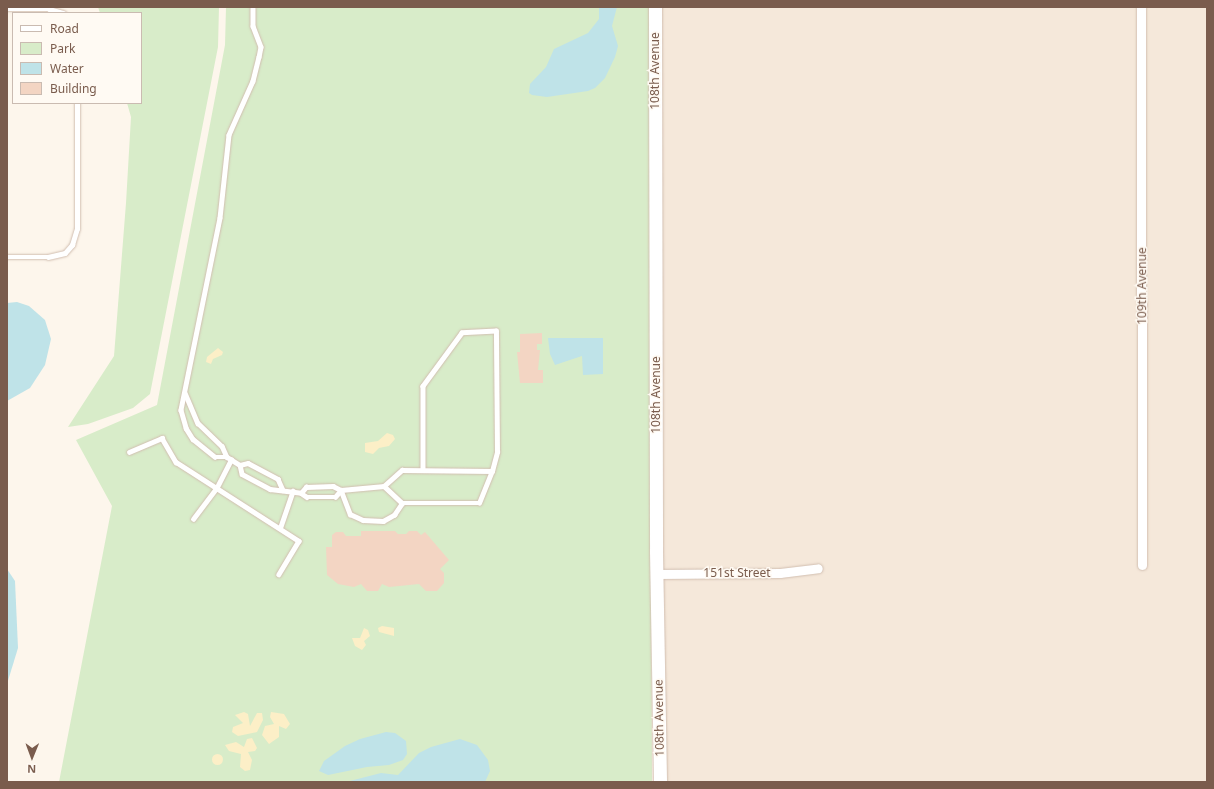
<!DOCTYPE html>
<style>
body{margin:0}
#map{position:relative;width:1214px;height:789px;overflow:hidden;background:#fdf6ec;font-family:"Noto Sans",sans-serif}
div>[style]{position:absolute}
.residential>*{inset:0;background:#f5e8da}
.green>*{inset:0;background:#d8ecc9}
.sand>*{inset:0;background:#fcefc7}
.round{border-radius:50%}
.water>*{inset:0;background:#bfe3e8}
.building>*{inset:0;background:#f3d5c3}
.roads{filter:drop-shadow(0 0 1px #d1beb0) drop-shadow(0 0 1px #d1beb0)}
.lane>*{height:4.5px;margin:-2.25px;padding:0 2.25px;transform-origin:2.25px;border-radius:2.25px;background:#fff}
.street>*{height:9px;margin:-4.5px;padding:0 4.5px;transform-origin:4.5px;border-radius:4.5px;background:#fff}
.secondary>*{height:13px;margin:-6.5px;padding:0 6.5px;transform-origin:6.5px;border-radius:6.5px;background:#fff}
span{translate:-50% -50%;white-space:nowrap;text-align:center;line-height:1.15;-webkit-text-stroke:3px #fffaf3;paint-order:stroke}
.street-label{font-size:12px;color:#7a5c4d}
.frame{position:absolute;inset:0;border:8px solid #7a5c4d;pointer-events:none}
.legend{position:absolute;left:12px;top:12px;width:130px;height:92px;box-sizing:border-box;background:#fffaf3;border:1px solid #cabbb1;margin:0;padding:5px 7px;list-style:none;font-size:12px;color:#7a5c4d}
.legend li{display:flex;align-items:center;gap:8px;height:20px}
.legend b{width:20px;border:1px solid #cabbb1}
.north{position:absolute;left:12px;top:737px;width:40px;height:40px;-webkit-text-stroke:3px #fffaf3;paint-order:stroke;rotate:181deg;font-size:11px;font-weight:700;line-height:16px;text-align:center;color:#7a5c4d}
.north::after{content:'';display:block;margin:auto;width:14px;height:18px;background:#7a5c4d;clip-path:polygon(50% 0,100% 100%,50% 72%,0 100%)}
</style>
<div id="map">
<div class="residential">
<div style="clip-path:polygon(661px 7px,1207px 7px,1207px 782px,667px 782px,660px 556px)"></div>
</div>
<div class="green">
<div style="clip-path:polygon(98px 7px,219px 7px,218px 47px,150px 394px,133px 408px,88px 424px,68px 427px,114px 356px,126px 203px,131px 117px,127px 103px,141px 103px,141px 13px,100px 13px)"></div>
<div style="clip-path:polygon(226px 7px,649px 7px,652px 782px,59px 782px,112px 506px,76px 440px,157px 405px,225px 45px)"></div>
</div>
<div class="sand">
<div style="clip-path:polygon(218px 348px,223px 352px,222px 355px,213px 359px,211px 364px,206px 362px,207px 357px)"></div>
<div style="clip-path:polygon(387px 433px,393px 435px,395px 439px,389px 446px,379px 448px,373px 454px,365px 452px,365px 443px,378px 441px)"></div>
<div style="clip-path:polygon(382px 626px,394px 628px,394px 636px,379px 632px,378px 628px)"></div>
<div style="clip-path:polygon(364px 628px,368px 630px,370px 636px,364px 641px,366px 645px,362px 650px,355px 646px,352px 638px,360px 638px)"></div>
<div style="clip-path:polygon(244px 712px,248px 714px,250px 726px,257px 713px,262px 713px,263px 720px,257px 732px,238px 736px,232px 732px,233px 727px,243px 723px,235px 715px)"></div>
<div style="clip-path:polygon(271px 712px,284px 714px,290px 724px,286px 729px,279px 726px,279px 737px,269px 744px,262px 735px,265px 726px,274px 724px,270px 717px)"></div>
<div style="clip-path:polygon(252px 738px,257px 748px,255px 751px,248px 752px,252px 760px,250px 770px,245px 771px,240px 767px,241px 754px,229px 751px,225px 745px,236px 742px,244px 747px,247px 739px)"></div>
<div class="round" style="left:211.5px;top:753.5px;width:11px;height:11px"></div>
</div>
<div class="water">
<div style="clip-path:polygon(599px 7px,617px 7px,612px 26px,618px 46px,615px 57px,605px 78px,595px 88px,588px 91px,547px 97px,532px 95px,529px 93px,530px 84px,546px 67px,554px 49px,588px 33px,599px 19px)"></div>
<div style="clip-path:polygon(17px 302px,29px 306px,45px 320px,51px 339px,45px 365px,30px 388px,7px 401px,7px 303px)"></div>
<div style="clip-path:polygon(548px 338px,603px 338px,603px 374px,583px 375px,582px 356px,555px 365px,550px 354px)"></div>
<div style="clip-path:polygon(7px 569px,15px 581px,18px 648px,7px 684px)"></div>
<div style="clip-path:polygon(386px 732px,395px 733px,406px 741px,407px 754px,403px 760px,389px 765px,367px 767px,328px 775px,319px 771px,324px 761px,345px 746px,360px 739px)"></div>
<div style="clip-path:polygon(460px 739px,477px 745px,488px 760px,490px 771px,485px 782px,346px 782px,381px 773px,398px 775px,419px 753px,431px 747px)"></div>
</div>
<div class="building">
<div style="clip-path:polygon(542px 333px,542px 344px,537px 344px,537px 350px,540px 350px,538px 370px,543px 370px,543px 383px,520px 383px,517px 352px,520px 352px,520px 334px)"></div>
<div style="clip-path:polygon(361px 531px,395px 531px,398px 534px,406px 534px,409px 531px,417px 531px,421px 535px,425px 532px,449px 560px,440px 569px,444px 573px,444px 583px,437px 591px,426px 591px,419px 584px,389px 587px,382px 584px,378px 591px,367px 591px,361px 584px,354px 587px,338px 584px,327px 575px,326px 547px,332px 547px,332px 535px,336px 532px,343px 532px,346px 536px,361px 536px)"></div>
</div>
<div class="roads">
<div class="lane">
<div style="left:253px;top:7px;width:19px;rotate:90deg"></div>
<div style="left:253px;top:26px;width:22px;rotate:69deg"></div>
<div style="left:261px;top:47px;width:10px;rotate:101deg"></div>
<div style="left:259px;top:57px;width:25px;rotate:104deg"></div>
<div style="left:253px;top:81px;width:59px;rotate:114deg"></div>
<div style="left:229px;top:135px;width:83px;rotate:96.2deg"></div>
<div style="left:220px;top:218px;width:196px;rotate:101.5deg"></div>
<div style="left:181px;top:410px;width:19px;rotate:74deg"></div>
<div style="left:186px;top:428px;width:13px;rotate:58deg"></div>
<div style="left:193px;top:439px;width:28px;rotate:39deg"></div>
<div style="left:215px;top:457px;width:12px"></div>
<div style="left:227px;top:457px;width:15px;rotate:32deg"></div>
<div style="left:240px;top:465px;width:8px;rotate:-14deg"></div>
<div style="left:248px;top:463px;width:34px;rotate:28deg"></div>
<div style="left:278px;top:479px;width:12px;rotate:66deg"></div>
<div style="left:7px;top:9px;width:42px"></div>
<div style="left:49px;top:9px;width:15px;rotate:16deg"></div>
<div style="left:7px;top:257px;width:41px"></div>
<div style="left:48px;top:257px;width:17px;rotate:-13deg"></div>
<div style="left:65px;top:253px;width:11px;rotate:-49deg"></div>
<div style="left:72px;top:245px;width:17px;rotate:-73deg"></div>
<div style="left:77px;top:229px;width:126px;rotate:-90deg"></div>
<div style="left:185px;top:393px;width:33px;rotate:67deg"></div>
<div style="left:198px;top:423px;width:33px;rotate:44deg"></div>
<div style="left:222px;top:446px;width:12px;rotate:66deg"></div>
<div style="left:129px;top:452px;width:36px;rotate:-23deg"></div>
<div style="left:162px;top:438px;width:28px;rotate:60deg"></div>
<div style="left:176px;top:462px;width:146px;rotate:32.7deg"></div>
<div style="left:299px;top:541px;width:39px;rotate:121deg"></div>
<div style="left:240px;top:465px;width:9px;rotate:77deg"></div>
<div style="left:242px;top:474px;width:32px;rotate:28deg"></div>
<div style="left:270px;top:489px;width:31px;rotate:7deg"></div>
<div style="left:301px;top:493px;width:7px;rotate:34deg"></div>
<div style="left:307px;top:497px;width:28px"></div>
<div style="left:335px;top:497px;width:9px;rotate:-49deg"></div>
<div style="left:384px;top:486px;width:25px;rotate:43deg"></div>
<div style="left:402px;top:503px;width:77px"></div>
<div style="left:479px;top:503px;width:35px;rotate:-68deg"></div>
<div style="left:341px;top:490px;width:26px;rotate:69deg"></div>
<div style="left:350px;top:514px;width:14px;rotate:25deg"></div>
<div style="left:363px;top:520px;width:20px;rotate:3deg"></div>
<div style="left:383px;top:521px;width:13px;rotate:-29deg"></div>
<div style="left:394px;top:515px;width:14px;rotate:-56deg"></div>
<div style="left:301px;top:493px;width:8px;rotate:-50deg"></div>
<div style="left:306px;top:487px;width:27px;rotate:-2deg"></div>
<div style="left:333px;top:486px;width:9px;rotate:27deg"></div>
<div style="left:341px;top:490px;width:43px;rotate:-5.3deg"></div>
<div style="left:384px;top:486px;width:24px;rotate:-42deg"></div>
<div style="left:402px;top:470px;width:90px;rotate:0.6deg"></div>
<div style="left:492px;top:471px;width:20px;rotate:-75deg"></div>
<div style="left:497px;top:452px;width:121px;rotate:-90.5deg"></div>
<div style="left:496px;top:331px;width:34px;rotate:177deg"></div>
<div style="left:462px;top:333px;width:66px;rotate:126.3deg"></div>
<div style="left:423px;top:386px;width:84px;rotate:90deg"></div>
<div style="left:193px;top:519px;width:38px;rotate:-53deg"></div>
<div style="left:216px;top:489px;width:33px;rotate:-63deg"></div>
<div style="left:280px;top:528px;width:39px;rotate:-71deg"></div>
</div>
<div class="street">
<div style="left:1141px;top:7px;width:558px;rotate:89.9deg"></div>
<div style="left:656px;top:574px;width:124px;rotate:-0.5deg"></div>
<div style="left:780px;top:573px;width:38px;rotate:-7deg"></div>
</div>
<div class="secondary">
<div style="left:655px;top:7px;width:544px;rotate:89.89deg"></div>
<div style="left:656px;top:551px;width:231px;rotate:89deg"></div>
</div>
</div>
<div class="street-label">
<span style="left:655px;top:71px;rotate:-90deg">108th Avenue</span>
<span style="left:1142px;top:286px;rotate:-90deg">109th Avenue</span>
<span style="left:656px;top:395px;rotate:-90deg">108th Avenue</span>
<span style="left:737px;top:573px">151st Street</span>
<span style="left:659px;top:718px;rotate:-91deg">108th Avenue</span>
</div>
<div class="frame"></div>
<ul class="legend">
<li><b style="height:5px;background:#fff"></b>Road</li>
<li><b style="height:11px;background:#d8ecc9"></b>Park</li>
<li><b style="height:11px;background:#bfe3e8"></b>Water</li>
<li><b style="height:11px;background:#f3d5c3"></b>Building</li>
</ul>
<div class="north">N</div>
</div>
